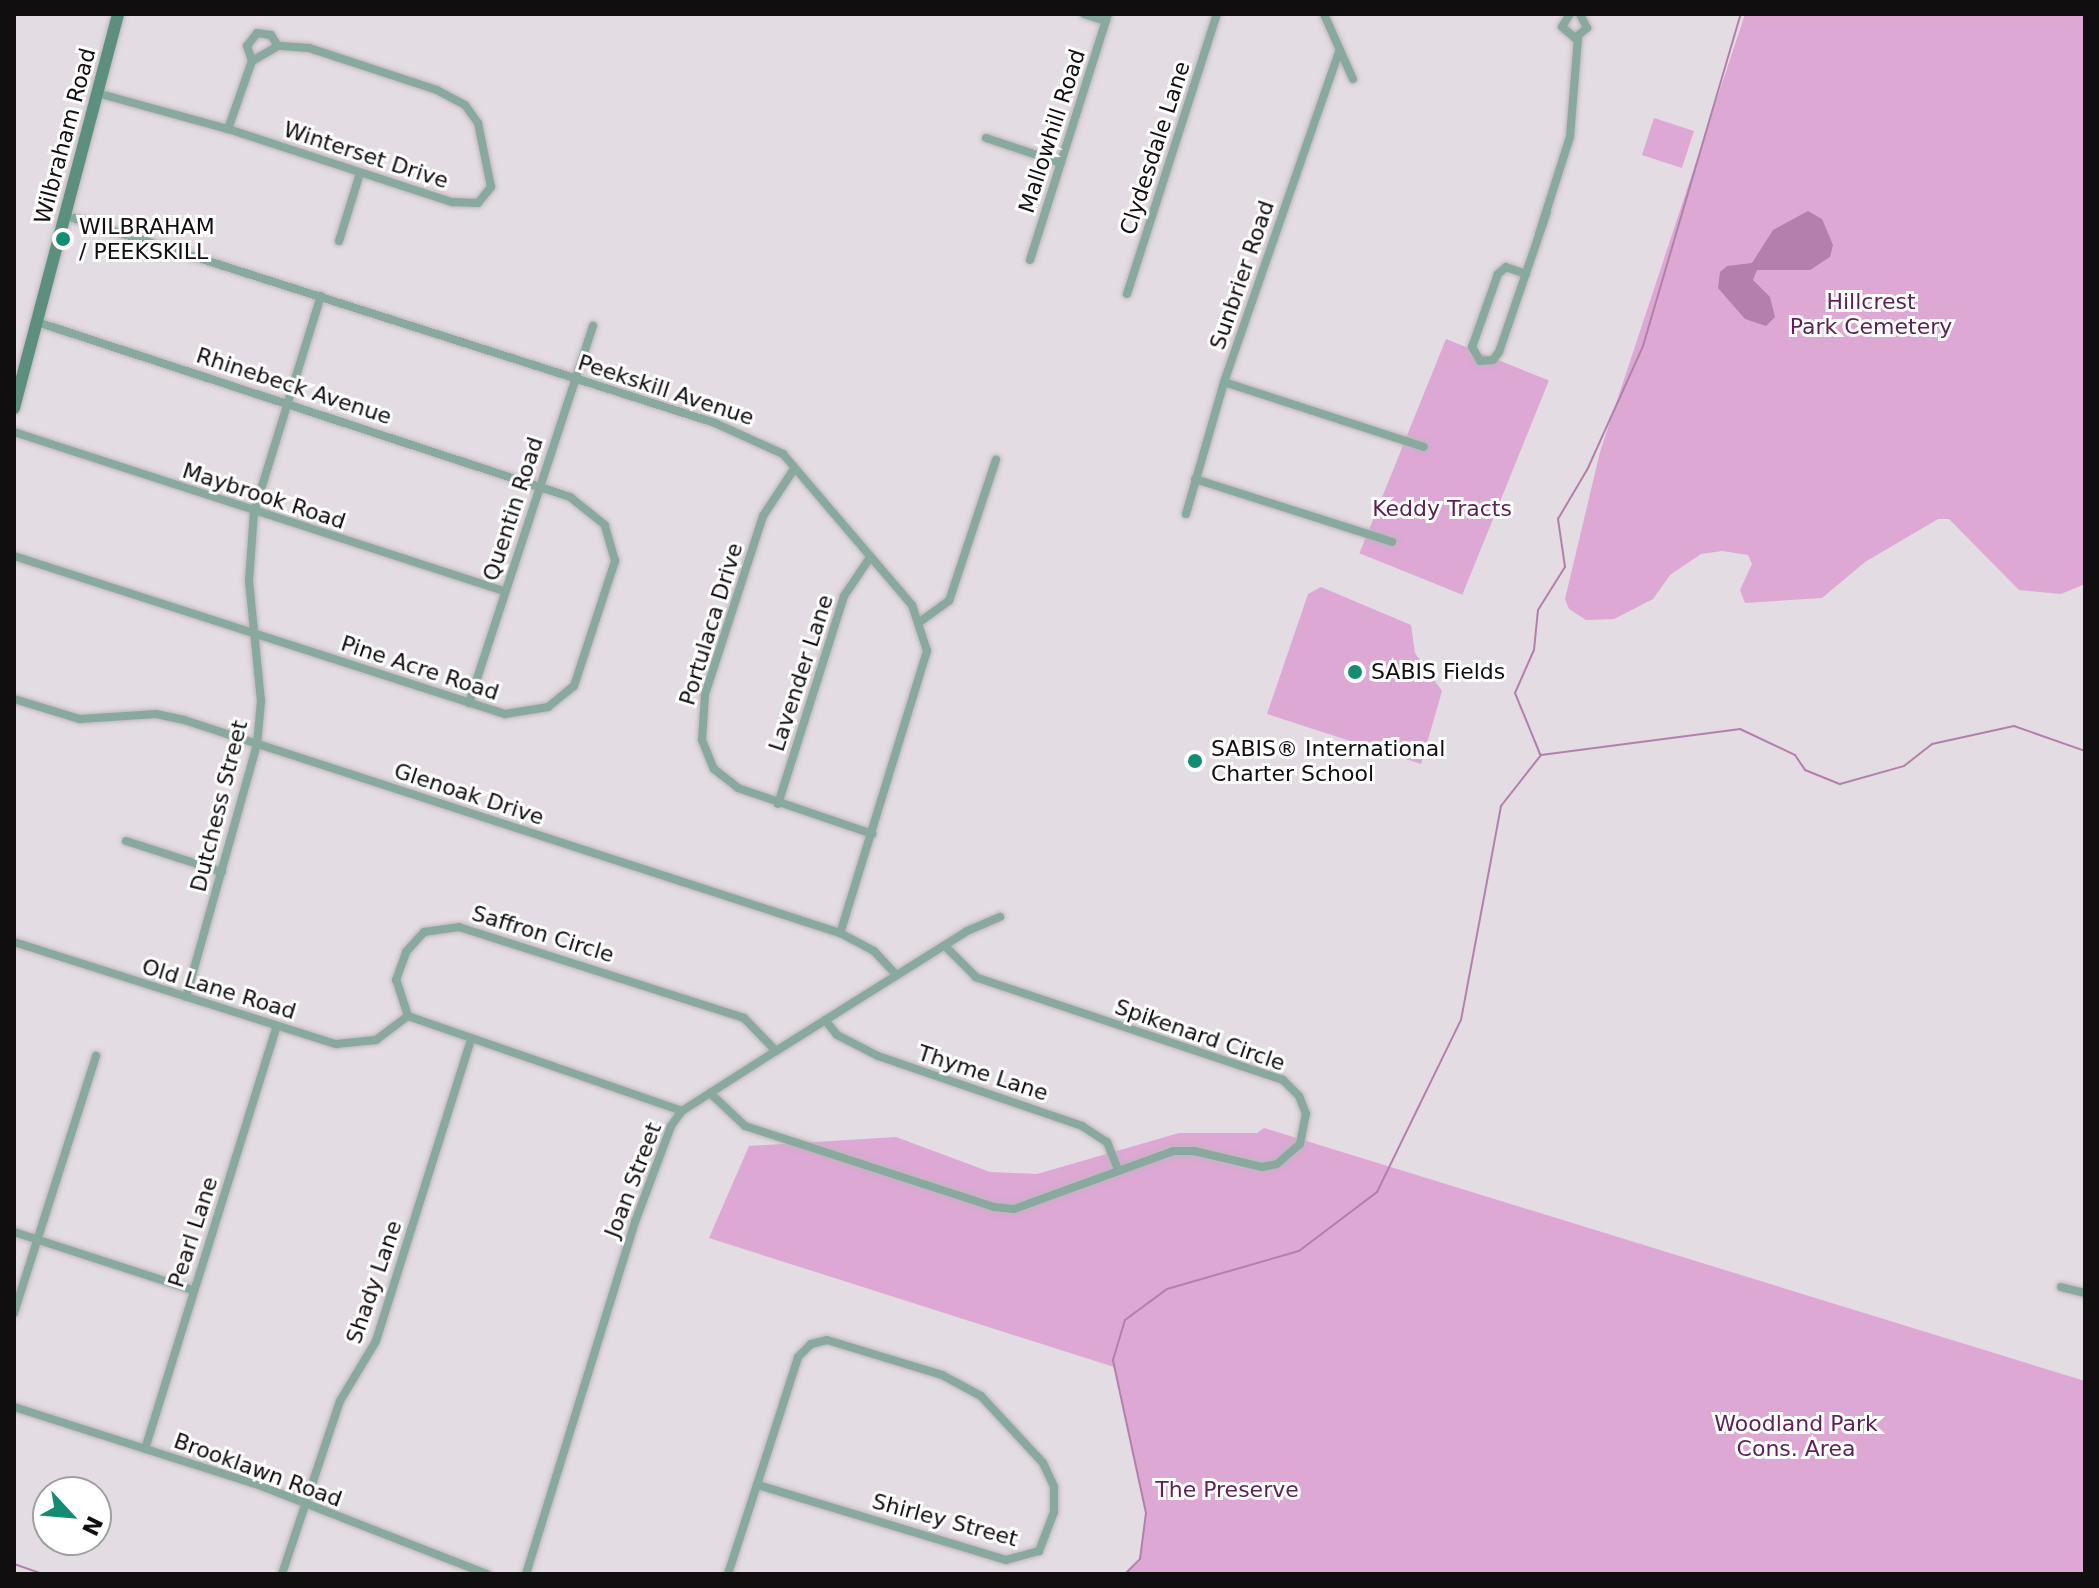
<!DOCTYPE html>
<meta charset="utf-8">
<style>
body{margin:0}
#map{position:relative;width:2099px;height:1588px;overflow:hidden;background:#e3dce2;font-family:"DejaVu Sans",sans-serif}
div>[style]{position:absolute}
.green>*{inset:0;background:#dda8d4;transform-origin:0 0}
.water>*{inset:0;background:#b380ac}
.stream>*{height:2px;margin:-1px;padding:0 1px;transform-origin:1px;border-radius:1px;background:#b380ac}
.roads{filter:drop-shadow(0 0 2px #bdb7bc) drop-shadow(0 0 2px #bdb7bc)}
.minor>*{height:8px;margin:-4px;padding:0 4px;transform-origin:4px;border-radius:4px;background:#89a99e}
.secondary>*{height:12px;margin:-6px;padding:0 6px;transform-origin:6px;border-radius:6px;background:#5d8f7e}
.dots>*{width:22px;height:22px;translate:-50% -50%;box-sizing:border-box;border:4px solid #fff;border-radius:50%}
span{translate:-50% -50%;white-space:nowrap;text-align:center;line-height:1.15;-webkit-text-stroke:6px #fff;paint-order:stroke}
.street-label{font-size:22px;color:#110e10}
.poi-label{font-size:22px;color:#110e10}
.left{translate:0 -50%;text-align:left}
.park-label{font-size:22px;color:#5e1f57}
.frame{position:absolute;inset:0;border:16px solid #110e10;pointer-events:none}
.north{position:absolute;left:32px;top:1476px;width:80px;height:80px;box-sizing:border-box;background:#fff;border:2px solid #a09f9f;border-radius:50%;rotate:116deg;font-size:22px;font-weight:700;line-height:32px;text-align:center;color:#110e10}
.north::after{content:'';display:block;margin:auto;width:28px;height:36px;background:#138d71;clip-path:polygon(50% 0,100% 100%,50% 72%,0 100%)}
</style>
<div id="map">
<div class="green">
<div style="clip-path:polygon(1745px 14px,2085px 14px,2085px 584px,2061px 594px,2019px 590px,1949px 519px,1938px 519px,1865px 562px,1822px 598px,1745px 603px,1740px 590px,1752px 564px,1748px 555px,1722px 551px,1701px 554px,1670px 575px,1653px 599px,1614px 619px,1586px 620px,1569px 609px,1565px 599px,1600px 452px)"></div>
<div style="left:1654px;top:118px;width:42px;height:39px;rotate:18deg"></div>
<div style="left:1446px;top:339px;width:111px;height:231px;rotate:22deg"></div>
<div style="clip-path:polygon(1321px 587px,1411px 625px,1415px 653px,1442px 691px,1421px 764px,1267px 714px,1308px 594px)"></div>
<div style="clip-path:polygon(1264px 1128px,2085px 1381px,2085px 1574px,1125px 1574px,1140px 1559px,1146px 1513px,1114px 1367px,709px 1238px,749px 1146px,896px 1137px,990px 1172px,1037px 1174px,1179px 1133px,1257px 1133px)"></div>
</div>
<div class="water">
<div style="clip-path:polygon(1808px 211px,1822px 219px,1833px 245px,1830px 257px,1810px 270px,1757px 270px,1753px 280px,1770px 297px,1775px 317px,1766px 326px,1745px 319px,1718px 288px,1720px 272px,1727px 266px,1752px 263px,1773px 230px)"></div>
</div>
<div class="stream">
<div style="left:1540px;top:754px;width:66px;rotate:-112.3deg"></div>
<div style="left:1515px;top:693px;width:47px;rotate:-66.2deg"></div>
<div style="left:1534px;top:650px;width:40px;rotate:-84.3deg"></div>
<div style="left:1538px;top:610px;width:51px;rotate:-57.9deg"></div>
<div style="left:1565px;top:567px;width:49px;rotate:-98.3deg"></div>
<div style="left:1558px;top:519px;width:59px;rotate:-59.5deg"></div>
<div style="left:1588px;top:468px;width:134px;rotate:-65.7deg"></div>
<div style="left:1643px;top:346px;width:346px;rotate:-73.6deg"></div>
<div style="left:14px;top:1564px;width:31px;rotate:19deg"></div>
<div style="left:1125px;top:1574px;width:21px;rotate:-45deg"></div>
<div style="left:1140px;top:1559px;width:46px;rotate:-82.6deg"></div>
<div style="left:1146px;top:1513px;width:157px;rotate:-102.2deg"></div>
<div style="left:1113px;top:1360px;width:42px;rotate:-73.3deg"></div>
<div style="left:1125px;top:1320px;width:52px;rotate:-36.4deg"></div>
<div style="left:1167px;top:1289px;width:137px;rotate:-16.1deg"></div>
<div style="left:1299px;top:1251px;width:98px;rotate:-37.1deg"></div>
<div style="left:1377px;top:1192px;width:191px;rotate:-64deg"></div>
<div style="left:1461px;top:1020px;width:218px;rotate:-79.4deg"></div>
<div style="left:1501px;top:806px;width:65px;rotate:-51.9deg"></div>
<div style="left:1541px;top:755px;width:201px;rotate:-7.4deg"></div>
<div style="left:1740px;top:729px;width:61px;rotate:25.3deg"></div>
<div style="left:1795px;top:755px;width:18px;rotate:56deg"></div>
<div style="left:1805px;top:770px;width:38px;rotate:22deg"></div>
<div style="left:1840px;top:784px;width:66px;rotate:-15.7deg"></div>
<div style="left:1904px;top:766px;width:36px;rotate:-38deg"></div>
<div style="left:1932px;top:744px;width:84px;rotate:-12.4deg"></div>
<div style="left:2014px;top:726px;width:75px;rotate:19.4deg"></div>
</div>
<div class="roads">
<div class="minor">
<div style="left:1084px;top:14px;width:23px;rotate:18deg"></div>
<div style="left:1324px;top:14px;width:71px;rotate:66deg"></div>
<div style="left:1570px;top:14px;width:15px;rotate:122deg"></div>
<div style="left:1562px;top:27px;width:17px;rotate:40deg"></div>
<div style="left:1575px;top:38px;width:16px;rotate:-40deg"></div>
<div style="left:1587px;top:28px;width:16px;rotate:-117deg"></div>
<div style="left:97px;top:93px;width:136px;rotate:15.4deg"></div>
<div style="left:228px;top:129px;width:72px;rotate:-70.6deg"></div>
<div style="left:252px;top:61px;width:16px;rotate:-108deg"></div>
<div style="left:247px;top:46px;width:16px;rotate:-52deg"></div>
<div style="left:257px;top:33px;width:14px;rotate:8deg"></div>
<div style="left:271px;top:35px;width:13px;rotate:58deg"></div>
<div style="left:278px;top:46px;width:30px;rotate:150deg"></div>
<div style="left:228px;top:129px;width:236px;rotate:18.1deg"></div>
<div style="left:452px;top:202px;width:26px;rotate:2deg"></div>
<div style="left:478px;top:203px;width:21px;rotate:-51deg"></div>
<div style="left:491px;top:187px;width:65px;rotate:-101.5deg"></div>
<div style="left:478px;top:123px;width:22px;rotate:-126deg"></div>
<div style="left:465px;top:105px;width:32px;rotate:-152deg"></div>
<div style="left:437px;top:90px;width:135px;rotate:-161.8deg"></div>
<div style="left:309px;top:48px;width:31px;rotate:-176deg"></div>
<div style="left:986px;top:138px;width:79px;rotate:18.4deg"></div>
<div style="left:64px;top:215px;width:683px;rotate:17.72deg"></div>
<div style="left:715px;top:423px;width:75px;rotate:24.5deg"></div>
<div style="left:783px;top:454px;width:199px;rotate:49.5deg"></div>
<div style="left:912px;top:605px;width:48px;rotate:71.9deg"></div>
<div style="left:927px;top:651px;width:295px;rotate:107.1deg"></div>
<div style="left:1539px;top:234px;width:102px;rotate:-72.3deg"></div>
<div style="left:1570px;top:137px;width:100px;rotate:-85.4deg"></div>
<div style="left:339px;top:241px;width:71px;rotate:-72.8deg"></div>
<div style="left:1030px;top:260px;width:258px;rotate:-72.4deg"></div>
<div style="left:1526px;top:274px;width:21px;rotate:-161deg"></div>
<div style="left:1506px;top:267px;width:11px;rotate:139deg"></div>
<div style="left:1498px;top:274px;width:77px;rotate:109.6deg"></div>
<div style="left:1472px;top:347px;width:16px;rotate:60deg"></div>
<div style="left:1480px;top:361px;width:13px;rotate:-4deg"></div>
<div style="left:1493px;top:360px;width:10px;rotate:-53deg"></div>
<div style="left:1499px;top:352px;width:148px;rotate:-71.1deg"></div>
<div style="left:1127px;top:294px;width:294px;rotate:-72.2deg"></div>
<div style="left:1224px;top:382px;width:210px;rotate:18deg"></div>
<div style="left:14px;top:432px;width:515px;rotate:17.98deg"></div>
<div style="left:794px;top:469px;width:56px;rotate:123.4deg"></div>
<div style="left:763px;top:516px;width:188px;rotate:108deg"></div>
<div style="left:705px;top:695px;width:45px;rotate:93.8deg"></div>
<div style="left:702px;top:740px;width:31px;rotate:68deg"></div>
<div style="left:714px;top:769px;width:31px;rotate:38deg"></div>
<div style="left:738px;top:788px;width:142px;rotate:18.9deg"></div>
<div style="left:1195px;top:479px;width:207px;rotate:17.7deg"></div>
<div style="left:1186px;top:514px;width:137px;rotate:-73.9deg"></div>
<div style="left:1224px;top:382px;width:350px;rotate:-70.8deg"></div>
<div style="left:14px;top:556px;width:516px;rotate:17.84deg"></div>
<div style="left:505px;top:714px;width:44px;rotate:-9.2deg"></div>
<div style="left:548px;top:707px;width:33px;rotate:-39deg"></div>
<div style="left:574px;top:686px;width:132px;rotate:-71.8deg"></div>
<div style="left:615px;top:561px;width:37px;rotate:-106deg"></div>
<div style="left:605px;top:525px;width:45px;rotate:-141.3deg"></div>
<div style="left:570px;top:497px;width:561px;rotate:-161.82deg"></div>
<div style="left:921px;top:621px;width:34px;rotate:-36deg"></div>
<div style="left:949px;top:601px;width:149px;rotate:-71.6deg"></div>
<div style="left:14px;top:699px;width:69px;rotate:16.9deg"></div>
<div style="left:80px;top:719px;width:76px;rotate:-3.8deg"></div>
<div style="left:156px;top:714px;width:29px;rotate:12deg"></div>
<div style="left:184px;top:720px;width:690px;rotate:17.99deg"></div>
<div style="left:840px;top:933px;width:38px;rotate:28deg"></div>
<div style="left:874px;top:951px;width:33px;rotate:47deg"></div>
<div style="left:469px;top:703px;width:397px;rotate:-71.8deg"></div>
<div style="left:778px;top:804px;width:218px;rotate:-72.4deg"></div>
<div style="left:844px;top:596px;width:45px;rotate:-56deg"></div>
<div style="left:126px;top:841px;width:101px;rotate:17.9deg"></div>
<div style="left:14px;top:942px;width:338px;rotate:17.6deg"></div>
<div style="left:336px;top:1044px;width:40px;rotate:-5.7deg"></div>
<div style="left:376px;top:1040px;width:40px;rotate:-37deg"></div>
<div style="left:186px;top:997px;width:262px;rotate:-74.3deg"></div>
<div style="left:257px;top:745px;width:44px;rotate:-84.8deg"></div>
<div style="left:261px;top:701px;width:121px;rotate:-95.7deg"></div>
<div style="left:249px;top:581px;width:69px;rotate:-85.9deg"></div>
<div style="left:254px;top:512px;width:226px;rotate:-72.8deg"></div>
<div style="left:825px;top:1020px;width:19px;rotate:51deg"></div>
<div style="left:837px;top:1035px;width:46px;rotate:27.1deg"></div>
<div style="left:878px;top:1056px;width:216px;rotate:18.9deg"></div>
<div style="left:1082px;top:1126px;width:30px;rotate:33deg"></div>
<div style="left:1107px;top:1142px;width:29px;rotate:68deg"></div>
<div style="left:710px;top:1093px;width:48px;rotate:43.3deg"></div>
<div style="left:745px;top:1126px;width:262px;rotate:18deg"></div>
<div style="left:994px;top:1207px;width:20px;rotate:6deg"></div>
<div style="left:1014px;top:1209px;width:169px;rotate:-20deg"></div>
<div style="left:1173px;top:1151px;width:21px"></div>
<div style="left:1194px;top:1151px;width:70px;rotate:13.2deg"></div>
<div style="left:1262px;top:1167px;width:15px;rotate:-11deg"></div>
<div style="left:1277px;top:1164px;width:30px;rotate:-41deg"></div>
<div style="left:1300px;top:1144px;width:31px;rotate:-79deg"></div>
<div style="left:1306px;top:1114px;width:19px;rotate:-111deg"></div>
<div style="left:1299px;top:1096px;width:23px;rotate:-135deg"></div>
<div style="left:1283px;top:1080px;width:324px;rotate:-161.5deg"></div>
<div style="left:976px;top:977px;width:44px;rotate:-135deg"></div>
<div style="left:682px;top:1111px;width:290px;rotate:-160.9deg"></div>
<div style="left:408px;top:1016px;width:38px;rotate:-108deg"></div>
<div style="left:396px;top:980px;width:30px;rotate:-70deg"></div>
<div style="left:406px;top:952px;width:27px;rotate:-48deg"></div>
<div style="left:424px;top:932px;width:35px;rotate:-8deg"></div>
<div style="left:459px;top:927px;width:299px;rotate:17.7deg"></div>
<div style="left:744px;top:1018px;width:46px;rotate:45.9deg"></div>
<div style="left:14px;top:1232px;width:188px;rotate:18deg"></div>
<div style="left:2061px;top:1287px;width:25px;rotate:14deg"></div>
<div style="left:14px;top:1313px;width:270px;rotate:-72.3deg"></div>
<div style="left:14px;top:1407px;width:259px;rotate:17.7deg"></div>
<div style="left:261px;top:1486px;width:243px;rotate:21.3deg"></div>
<div style="left:145px;top:1449px;width:443px;rotate:-72.7deg"></div>
<div style="left:282px;top:1574px;width:182px;rotate:-71.5deg"></div>
<div style="left:340px;top:1401px;width:70px;rotate:-59deg"></div>
<div style="left:376px;top:1341px;width:316px;rotate:-72.5deg"></div>
<div style="left:526px;top:1574px;width:368px;rotate:-72.8deg"></div>
<div style="left:635px;top:1222px;width:103px;rotate:-69.4deg"></div>
<div style="left:671px;top:1126px;width:19px;rotate:-54deg"></div>
<div style="left:682px;top:1111px;width:112px;rotate:-32.6deg"></div>
<div style="left:776px;top:1051px;width:226px;rotate:-32.1deg"></div>
<div style="left:967px;top:931px;width:36px;rotate:-23deg"></div>
<div style="left:728px;top:1574px;width:94px;rotate:-72deg"></div>
<div style="left:757px;top:1485px;width:134px;rotate:-72.2deg"></div>
<div style="left:798px;top:1357px;width:18px;rotate:-45deg"></div>
<div style="left:811px;top:1344px;width:16px;rotate:-14deg"></div>
<div style="left:827px;top:1340px;width:120px;rotate:16.9deg"></div>
<div style="left:942px;top:1375px;width:44px;rotate:28.3deg"></div>
<div style="left:981px;top:1396px;width:91px;rotate:47.2deg"></div>
<div style="left:1043px;top:1463px;width:26px;rotate:65deg"></div>
<div style="left:1054px;top:1487px;width:25px;rotate:90deg"></div>
<div style="left:1054px;top:1512px;width:42px;rotate:111deg"></div>
<div style="left:1039px;top:1551px;width:34px;rotate:165deg"></div>
<div style="left:1006px;top:1560px;width:260px;rotate:-163.2deg"></div>
</div>
<div class="secondary">
<div style="left:14px;top:408px;width:407px;rotate:-75.2deg"></div>
</div>
</div>
<div class="dots">
<div style="left:63px;top:239px;background:#138d71"></div>
<div style="left:1355px;top:672px;background:#138d71"></div>
<div style="left:1195px;top:761px;background:#138d71"></div>
</div>
<div class="street-label">
<span style="left:1052px;top:131px;rotate:-72deg">Mallowhill Road</span>
<span style="left:65px;top:136px;rotate:-75deg">Wilbraham Road</span>
<span style="left:1155px;top:148px;rotate:-72deg">Clydesdale Lane</span>
<span style="left:366px;top:155px;rotate:18deg">Winterset Drive</span>
<span style="left:1242px;top:275px;rotate:-71deg">Sunbrier Road</span>
<span style="left:294px;top:386px;rotate:18deg">Rhinebeck Avenue</span>
<span style="left:666px;top:390px;rotate:18deg">Peekskill Avenue</span>
<span style="left:264px;top:496px;rotate:18deg">Maybrook Road</span>
<span style="left:513px;top:509px;rotate:-72deg">Quentin Road</span>
<span style="left:711px;top:624px;rotate:-73deg">Portulaca Drive</span>
<span style="left:420px;top:668px;rotate:18deg">Pine Acre Road</span>
<span style="left:801px;top:673px;rotate:-72deg">Lavender Lane</span>
<span style="left:469px;top:794px;rotate:18deg">Glenoak Drive</span>
<span style="left:219px;top:806px;rotate:-76deg">Dutchess Street</span>
<span style="left:543px;top:934px;rotate:17deg">Saffron Circle</span>
<span style="left:219px;top:989px;rotate:17deg">Old Lane Road</span>
<span style="left:1200px;top:1035px;rotate:19deg">Spikenard Circle</span>
<span style="left:983px;top:1073px;rotate:18deg">Thyme Lane</span>
<span style="left:633px;top:1180px;rotate:-69deg">Joan Street</span>
<span style="left:193px;top:1232px;rotate:-72deg">Pearl Lane</span>
<span style="left:374px;top:1282px;rotate:-71deg">Shady Lane</span>
<span style="left:258px;top:1470px;rotate:20deg">Brooklawn Road</span>
<span style="left:945px;top:1520px;rotate:15deg">Shirley Street</span>
</div>
<div class="poi-label">
<span class="left" style="left:79px;top:239px">WILBRAHAM<br>/ PEEKSKILL</span>
<span class="left" style="left:1371px;top:672px">SABIS Fields</span>
<span class="left" style="left:1211px;top:761px">SABIS® International<br>Charter School</span>
</div>
<div class="park-label">
<span style="left:1871px;top:314px">Hillcrest<br>Park Cemetery</span>
<span style="left:1442px;top:509px">Keddy Tracts</span>
<span style="left:1796px;top:1436px">Woodland Park<br>Cons. Area</span>
<span style="left:1227px;top:1490px">The Preserve</span>
</div>
<div class="frame"></div>
<div class="north">N</div>
</div>
